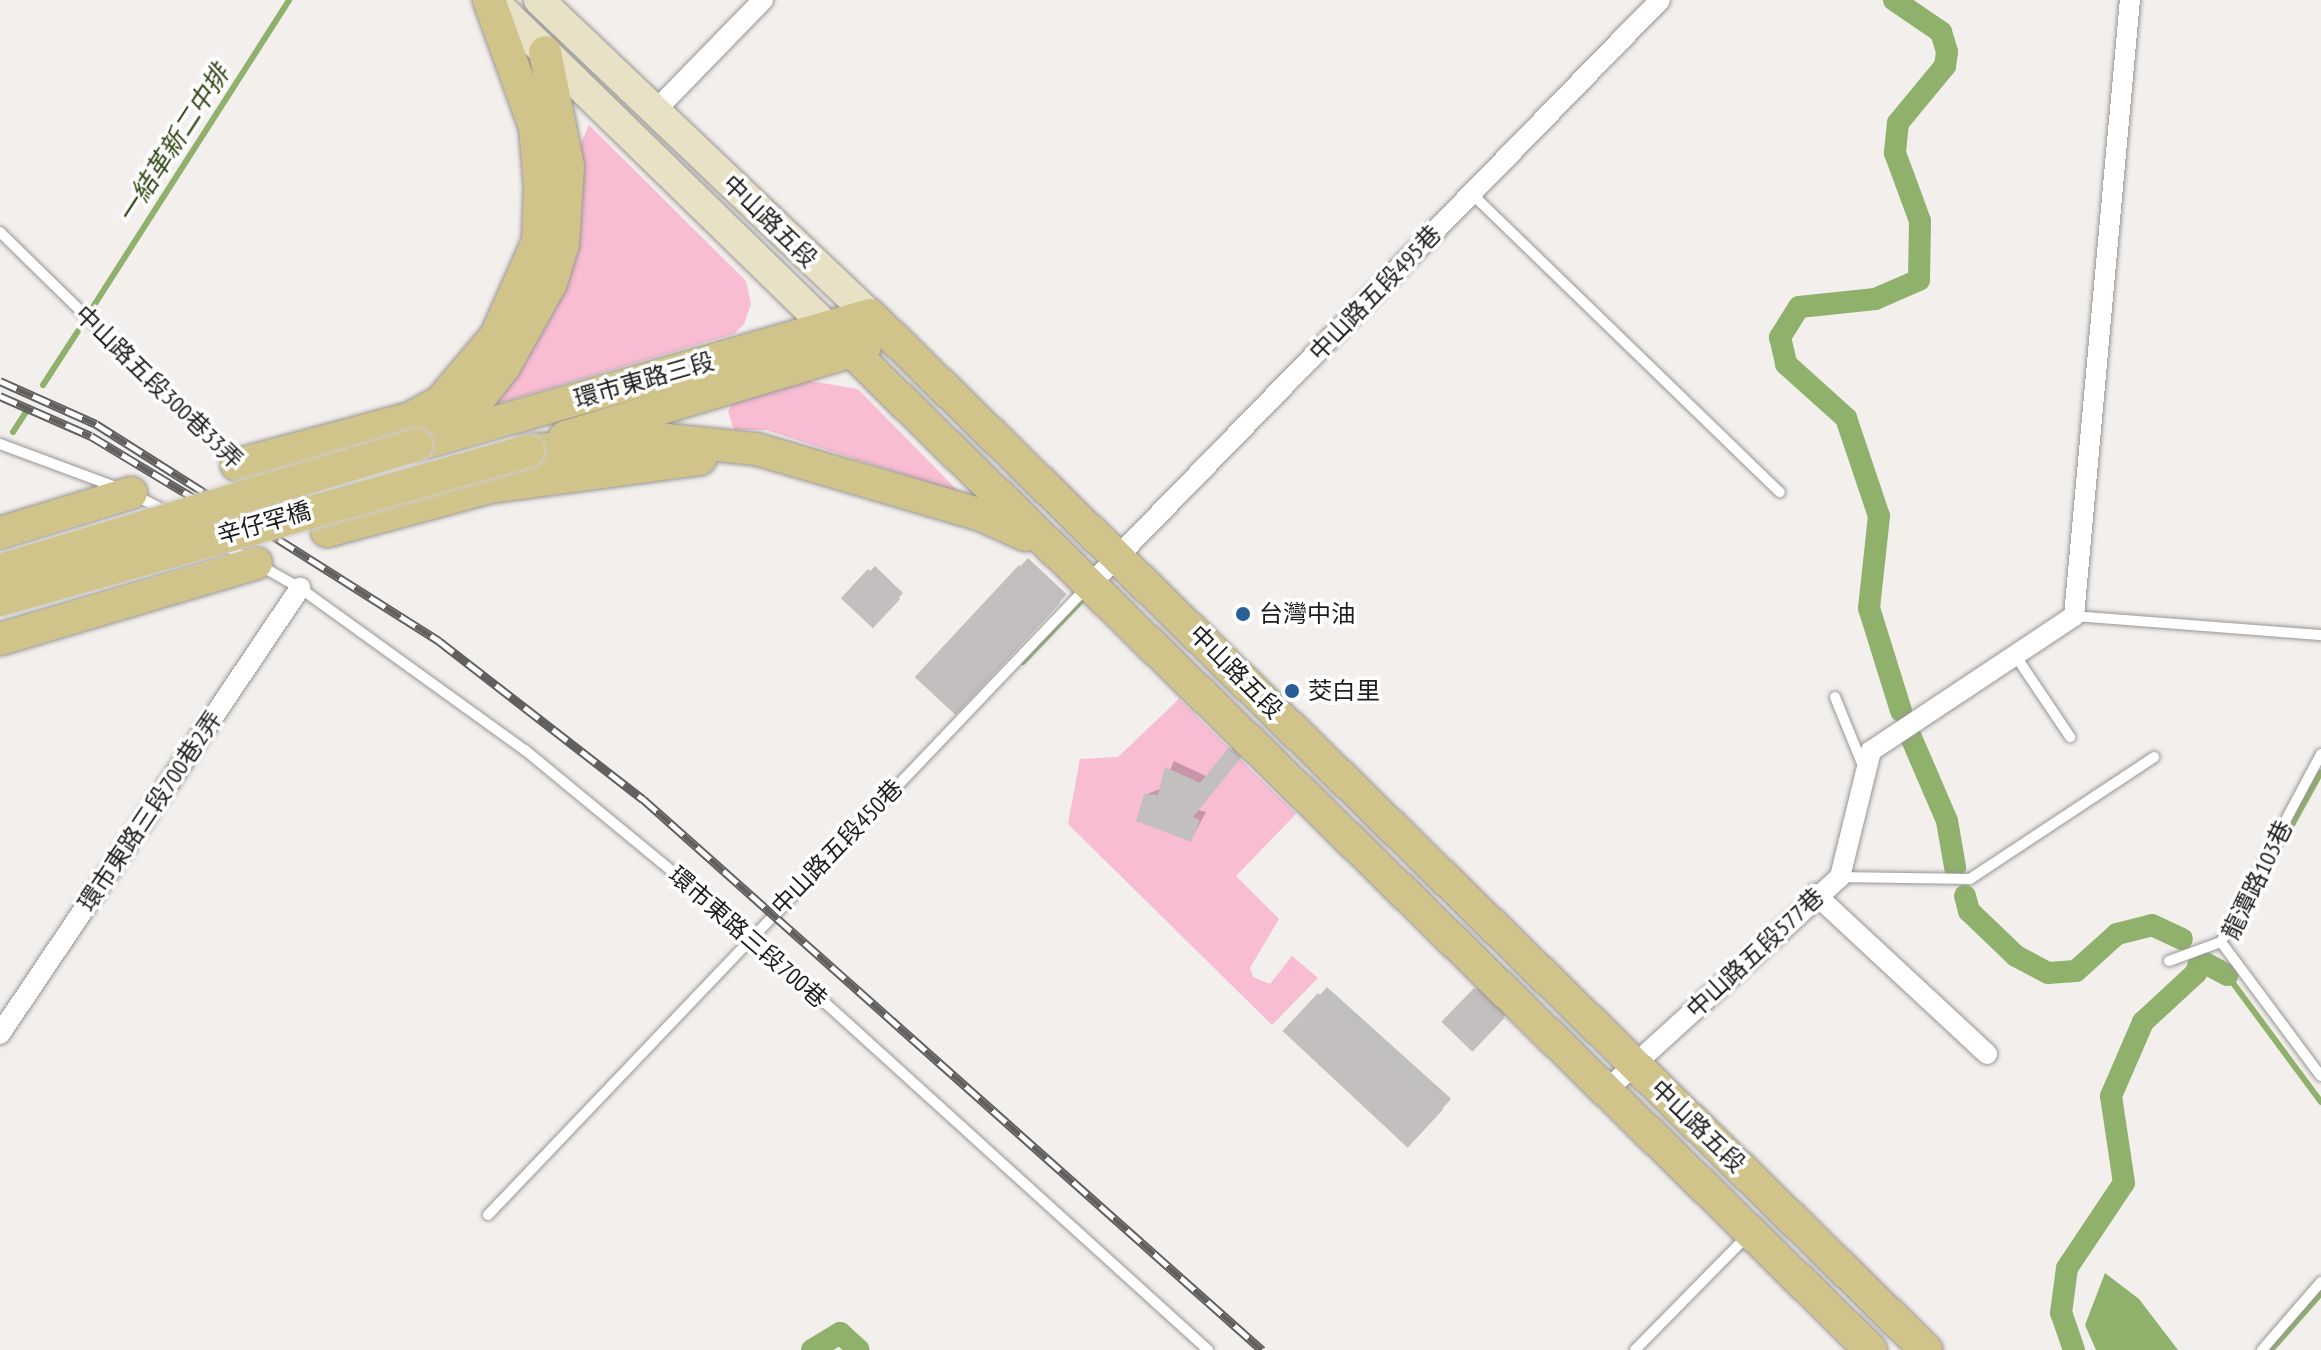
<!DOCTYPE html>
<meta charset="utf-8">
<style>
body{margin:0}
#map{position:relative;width:2321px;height:1350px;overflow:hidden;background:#f2efed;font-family:"PT Sans Narrow","Noto Sans TC",sans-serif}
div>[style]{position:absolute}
.green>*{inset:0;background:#f8bcd3}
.water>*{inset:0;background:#8fb16c}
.shadow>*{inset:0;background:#0003;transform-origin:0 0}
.stream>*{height:6px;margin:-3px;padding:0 3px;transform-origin:3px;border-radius:3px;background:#8fb16c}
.canal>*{height:22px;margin:-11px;padding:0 11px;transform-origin:11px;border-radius:11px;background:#8fb16c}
.building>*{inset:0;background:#c3bfbf;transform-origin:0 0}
.roads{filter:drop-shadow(0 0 2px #989693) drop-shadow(0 0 2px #989693)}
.lane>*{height:10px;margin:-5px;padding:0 5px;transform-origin:5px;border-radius:5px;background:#fff}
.street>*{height:20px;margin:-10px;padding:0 10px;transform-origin:10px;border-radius:10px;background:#fff}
.secondary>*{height:30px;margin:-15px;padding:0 15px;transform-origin:15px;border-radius:15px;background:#e8e1c5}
.primary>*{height:32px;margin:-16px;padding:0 16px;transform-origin:16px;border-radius:16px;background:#d1c48b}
.rail>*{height:9px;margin-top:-4.5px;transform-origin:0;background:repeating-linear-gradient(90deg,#fff 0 18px,#62605f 0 36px);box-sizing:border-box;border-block:2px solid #62605f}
.bridges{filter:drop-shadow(0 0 2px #cecdcd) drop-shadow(0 0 2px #cecdcd)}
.primary-bridge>*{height:32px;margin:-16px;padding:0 16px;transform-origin:16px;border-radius:16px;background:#d1c48b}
.dots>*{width:22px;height:22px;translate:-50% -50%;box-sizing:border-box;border:4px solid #fff;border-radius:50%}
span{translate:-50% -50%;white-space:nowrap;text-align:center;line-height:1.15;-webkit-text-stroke:7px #fff;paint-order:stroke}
.street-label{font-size:24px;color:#1e1d1c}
.poi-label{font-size:24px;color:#1e1d1c}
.left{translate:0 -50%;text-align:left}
.water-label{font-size:26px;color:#334918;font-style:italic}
</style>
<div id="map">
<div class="green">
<div style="clip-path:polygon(589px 125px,746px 281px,751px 304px,744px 324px,734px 334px,485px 407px,541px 335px,569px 278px,580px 145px)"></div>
<div style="clip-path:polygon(810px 381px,858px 389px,960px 493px,766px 430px,734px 430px,728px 411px,735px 399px)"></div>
<div style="clip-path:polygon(1179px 699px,1296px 814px,1236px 876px,1279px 919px,1250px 968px,1253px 977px,1270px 984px,1292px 956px,1318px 978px,1272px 1025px,1068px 824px,1080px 759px,1118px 757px)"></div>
</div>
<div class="water">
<div style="clip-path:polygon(2105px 1273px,2139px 1299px,2178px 1350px,2096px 1350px,2085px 1325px)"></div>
</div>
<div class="shadow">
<div style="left:1028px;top:558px;width:53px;height:163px;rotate:43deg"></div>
<div style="left:875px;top:566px;width:39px;height:45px;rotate:44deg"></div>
<div style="clip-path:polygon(1237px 742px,1246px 750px,1198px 810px,1206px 812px,1191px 840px,1145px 795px,1162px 788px,1174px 761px,1208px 777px)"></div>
<div style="left:1484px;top:981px;width:39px;height:57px;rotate:44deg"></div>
<div style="left:1327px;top:987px;width:167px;height:59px;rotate:42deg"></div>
</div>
<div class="stream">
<div style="left:91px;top:310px;width:368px;rotate:-57.4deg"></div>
<div style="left:43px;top:385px;width:64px;rotate:-57.1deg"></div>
<div style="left:13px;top:432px;width:27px;rotate:-57deg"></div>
<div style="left:1023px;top:662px;width:88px;rotate:-46.4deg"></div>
<div style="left:2238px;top:923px;width:172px;rotate:-61.2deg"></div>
<div style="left:2201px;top:961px;width:1px;rotate:-45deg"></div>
<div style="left:2227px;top:975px;width:158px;rotate:53.5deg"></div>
<div style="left:2271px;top:1350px;width:76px;rotate:-48.7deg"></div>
</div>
<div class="canal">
<div style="left:1894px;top:0;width:57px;rotate:34.2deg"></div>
<div style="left:1941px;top:32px;width:21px;rotate:73deg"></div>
<div style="left:1947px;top:52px;width:14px;rotate:98deg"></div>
<div style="left:1945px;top:66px;width:74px;rotate:129.5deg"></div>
<div style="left:1898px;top:123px;width:30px;rotate:96deg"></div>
<div style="left:1895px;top:153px;width:72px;rotate:69.8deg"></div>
<div style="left:1920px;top:221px;width:59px;rotate:91deg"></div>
<div style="left:1919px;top:280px;width:48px;rotate:156.6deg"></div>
<div style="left:1875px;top:299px;width:76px;rotate:174deg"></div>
<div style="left:1799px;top:307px;width:36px;rotate:122deg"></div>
<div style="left:1780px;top:337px;width:28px;rotate:77deg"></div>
<div style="left:1786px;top:364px;width:81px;rotate:42deg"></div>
<div style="left:1846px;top:418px;width:103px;rotate:71.4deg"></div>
<div style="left:1879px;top:516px;width:93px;rotate:96.2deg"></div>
<div style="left:1869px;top:608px;width:108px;rotate:72.7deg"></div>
<div style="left:1907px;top:728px;width:101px;rotate:66.7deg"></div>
<div style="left:1947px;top:821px;width:47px;rotate:80.1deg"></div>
<div style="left:1965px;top:896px;width:16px;rotate:75deg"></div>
<div style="left:1969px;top:911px;width:65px;rotate:43.8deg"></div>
<div style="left:2016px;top:956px;width:36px;rotate:28deg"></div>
<div style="left:2048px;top:973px;width:28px;rotate:-4deg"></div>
<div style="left:2076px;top:971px;width:55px;rotate:-42.1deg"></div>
<div style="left:2117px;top:934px;width:36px;rotate:-14deg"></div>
<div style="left:2152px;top:925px;width:33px;rotate:25deg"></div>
<div style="left:2201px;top:961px;width:30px;rotate:28deg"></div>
<div style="left:812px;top:1350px;width:33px;rotate:-31deg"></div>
<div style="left:840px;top:1333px;width:25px;rotate:42deg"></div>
<div style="left:2074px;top:1350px;width:39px;rotate:-109deg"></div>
<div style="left:2061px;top:1313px;width:45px;rotate:-82.4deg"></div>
<div style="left:2067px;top:1268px;width:102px;rotate:-56.2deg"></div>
<div style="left:2124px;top:1183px;width:88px;rotate:-98.5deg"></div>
<div style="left:2111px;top:1096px;width:81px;rotate:-66.6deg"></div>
<div style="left:2143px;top:1022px;width:72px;rotate:-42.8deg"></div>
<div style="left:2196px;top:973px;width:14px;rotate:-73deg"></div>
</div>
<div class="building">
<div style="left:1019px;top:565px;width:56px;height:153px;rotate:43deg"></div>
<div style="left:868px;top:569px;width:44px;height:40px;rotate:43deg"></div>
<div style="clip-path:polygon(1229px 747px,1240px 759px,1193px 817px,1200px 820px,1191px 842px,1136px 821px,1144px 794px,1158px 795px,1165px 767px,1200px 783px)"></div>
<div style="left:1474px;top:988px;width:43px;height:47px;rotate:44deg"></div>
<div style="left:1318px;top:993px;width:171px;height:52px;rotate:43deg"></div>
</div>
<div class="roads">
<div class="lane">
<div style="left:1471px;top:193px;width:430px;rotate:44.1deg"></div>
<div style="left:0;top:232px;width:330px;rotate:44.4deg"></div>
<div style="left:0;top:444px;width:126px;rotate:20.4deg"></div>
<div style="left:133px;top:494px;width:40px;rotate:28deg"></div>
<div style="left:224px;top:545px;width:87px;rotate:29.5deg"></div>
<div style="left:300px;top:588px;width:277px;rotate:35.8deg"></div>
<div style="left:525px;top:750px;width:301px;rotate:39.5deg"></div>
<div style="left:757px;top:941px;width:609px;rotate:42.2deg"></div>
<div style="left:2074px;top:616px;width:248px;rotate:4.4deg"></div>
<div style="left:2015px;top:655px;width:99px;rotate:56.1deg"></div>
<div style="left:1835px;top:697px;width:74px;rotate:67.9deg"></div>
<div style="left:2321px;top:754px;width:213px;rotate:118deg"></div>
<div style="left:2221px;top:942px;width:167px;rotate:53.3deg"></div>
<div style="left:1840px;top:877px;width:130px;rotate:0.9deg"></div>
<div style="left:1970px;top:879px;width:221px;rotate:-33.5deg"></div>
<div style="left:2169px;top:961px;width:55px;rotate:-20.1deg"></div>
<div style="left:488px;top:1215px;width:868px;rotate:-46.35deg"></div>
<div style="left:1635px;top:1350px;width:163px;rotate:-45.5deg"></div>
<div style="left:2262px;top:1350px;width:90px;rotate:-49.1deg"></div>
</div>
<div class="street">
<div style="left:655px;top:111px;width:155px;rotate:-45.8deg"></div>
<div style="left:1089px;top:586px;width:818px;rotate:-45.74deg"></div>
<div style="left:1815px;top:894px;width:235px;rotate:42.9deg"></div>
<div style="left:0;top:1034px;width:538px;rotate:-56.07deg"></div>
<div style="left:1609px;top:1088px;width:313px;rotate:-42.4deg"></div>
<div style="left:1840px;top:877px;width:130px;rotate:-76.2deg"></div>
<div style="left:1871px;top:751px;width:244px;rotate:-33.6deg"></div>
<div style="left:2074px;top:616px;width:619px;rotate:-84.81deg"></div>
</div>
<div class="secondary">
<div style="left:492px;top:0;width:470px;rotate:44.3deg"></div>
<div style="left:539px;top:0;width:457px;rotate:43.6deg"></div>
</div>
<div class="primary">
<div style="left:828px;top:328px;width:1460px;rotate:44.42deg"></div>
<div style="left:433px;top:433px;width:62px;rotate:-37.8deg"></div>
<div style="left:482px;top:395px;width:36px;rotate:-52deg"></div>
<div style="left:504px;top:367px;width:96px;rotate:-60.8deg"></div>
<div style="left:551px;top:283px;width:41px;rotate:-72.9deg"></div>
<div style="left:563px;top:244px;width:78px;rotate:-86.3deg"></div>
<div style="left:568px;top:166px;width:116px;rotate:-101.4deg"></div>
<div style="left:565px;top:437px;width:313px;rotate:-16.7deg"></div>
<div style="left:417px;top:445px;width:471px;rotate:-16deg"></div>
<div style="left:870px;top:315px;width:1479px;rotate:44.42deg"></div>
<div style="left:528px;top:451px;width:130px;rotate:-5.3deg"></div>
<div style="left:657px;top:439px;width:100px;rotate:5.8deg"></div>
<div style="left:756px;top:449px;width:232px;rotate:16.3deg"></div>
<div style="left:979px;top:514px;width:51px;rotate:24.1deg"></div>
<div style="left:237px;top:465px;width:180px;rotate:-15.1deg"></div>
<div style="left:411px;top:418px;width:33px;rotate:-29deg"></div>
<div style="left:440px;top:402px;width:87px;rotate:-49.7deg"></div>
<div style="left:496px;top:336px;width:104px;rotate:-66.1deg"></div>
<div style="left:538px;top:241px;width:55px;rotate:-87.9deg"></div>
<div style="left:540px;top:186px;width:59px;rotate:-94.8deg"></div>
<div style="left:535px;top:127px;width:135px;rotate:-109.9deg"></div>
<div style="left:327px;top:531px;width:169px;rotate:-15.1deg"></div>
<div style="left:490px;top:487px;width:212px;rotate:-7.6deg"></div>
<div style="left:0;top:533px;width:137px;rotate:-17deg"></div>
<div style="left:0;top:639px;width:267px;rotate:-16.5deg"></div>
</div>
</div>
<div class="rail">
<div style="left:0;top:381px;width:105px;rotate:24.1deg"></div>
<div style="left:96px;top:424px;width:406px;rotate:32.3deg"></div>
<div style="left:439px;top:641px;width:258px;rotate:37.8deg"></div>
<div style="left:643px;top:799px;width:829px;rotate:41.67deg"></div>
<div style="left:0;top:396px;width:99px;rotate:23.7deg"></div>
<div style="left:91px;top:436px;width:197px;rotate:31.1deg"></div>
</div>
<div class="bridges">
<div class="primary-bridge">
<div style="left:0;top:570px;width:435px;rotate:-16.7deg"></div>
<div style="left:0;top:600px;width:549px;rotate:-15.76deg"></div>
</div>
</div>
<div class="dots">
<div style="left:1243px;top:614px;background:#285f97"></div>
<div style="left:1292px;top:691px;background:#285f97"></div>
</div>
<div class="street-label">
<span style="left:770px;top:221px;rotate:44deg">中山路五段</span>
<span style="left:1375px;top:293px;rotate:-46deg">中山路五段495巷</span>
<span style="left:644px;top:380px;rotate:-16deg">環市東路三段</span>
<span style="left:159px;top:387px;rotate:44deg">中山路五段300巷33弄</span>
<span style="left:264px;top:523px;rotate:-16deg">辛仔罕橋</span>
<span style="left:1236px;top:672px;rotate:45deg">中山路五段</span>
<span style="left:150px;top:811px;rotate:-56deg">環市東路三段700巷2弄</span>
<span style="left:837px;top:847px;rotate:-46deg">中山路五段450巷</span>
<span style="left:2257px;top:880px;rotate:-64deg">龍潭路103巷</span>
<span style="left:748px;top:937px;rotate:41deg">環市東路三段700巷</span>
<span style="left:1755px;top:953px;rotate:-43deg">中山路五段577巷</span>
<span style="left:1698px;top:1126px;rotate:44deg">中山路五段</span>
</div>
<div class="poi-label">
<span class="left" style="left:1259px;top:614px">台灣中油</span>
<span class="left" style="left:1308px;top:691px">茭白里</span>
</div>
<div class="water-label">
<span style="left:173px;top:144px;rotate:-57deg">一結革新二中排</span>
</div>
</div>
